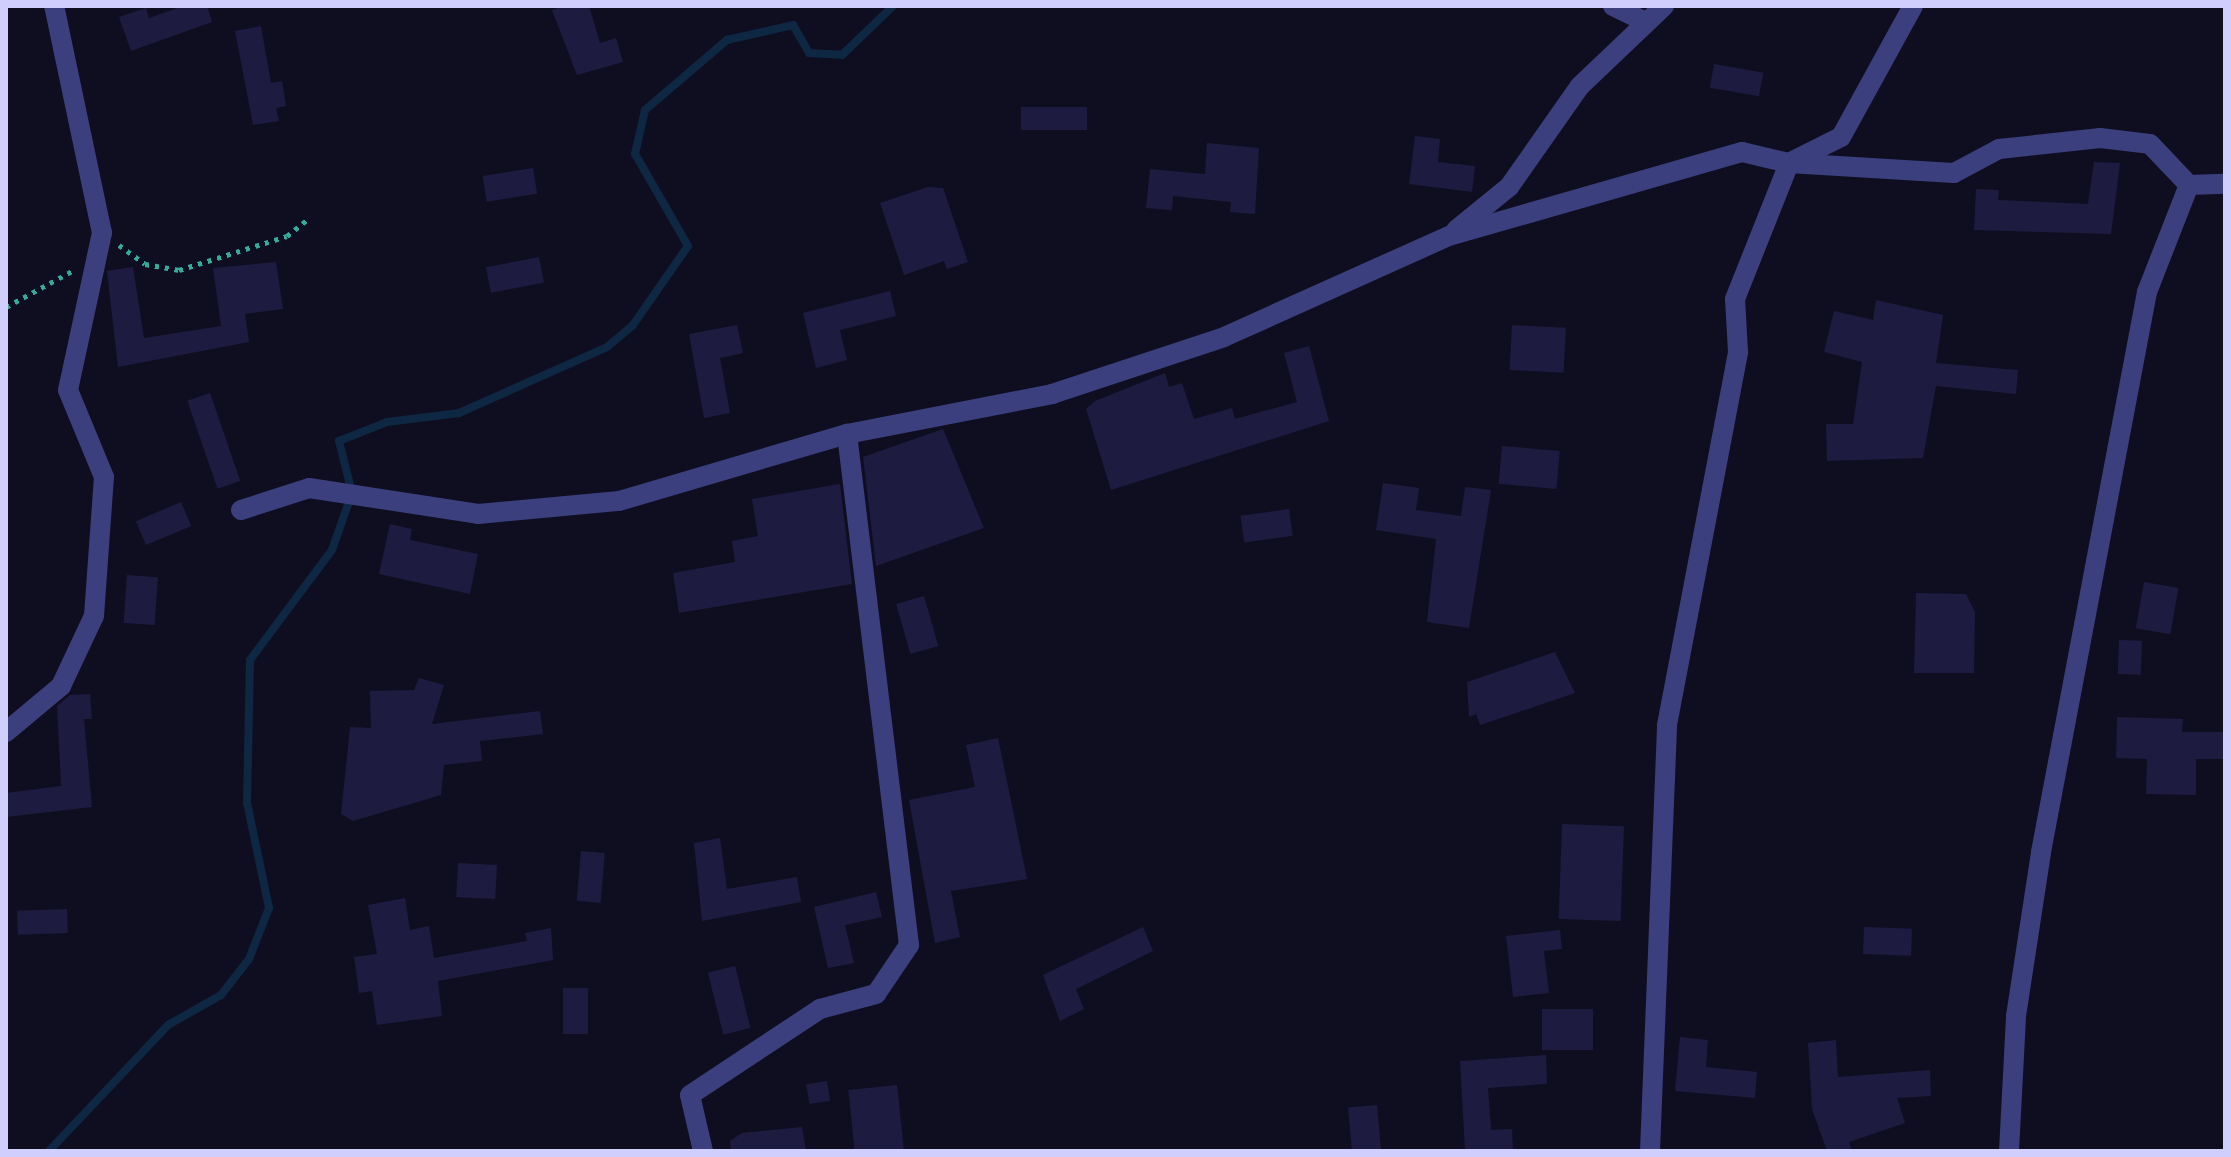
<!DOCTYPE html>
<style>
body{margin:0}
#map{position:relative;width:2231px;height:1157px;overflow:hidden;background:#0f0e20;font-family:Arial,sans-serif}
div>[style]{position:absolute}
.stream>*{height:8px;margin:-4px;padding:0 4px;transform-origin:4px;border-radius:4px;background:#0e2743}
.building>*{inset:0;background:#1e1b40;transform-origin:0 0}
.path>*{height:5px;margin-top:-2.5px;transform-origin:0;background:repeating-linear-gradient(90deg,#33ac99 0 4px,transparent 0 10px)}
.minor>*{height:20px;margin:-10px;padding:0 10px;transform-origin:10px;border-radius:10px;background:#3b3f7d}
span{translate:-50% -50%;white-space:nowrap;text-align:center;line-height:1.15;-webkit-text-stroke:6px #0f0e20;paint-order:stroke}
.frame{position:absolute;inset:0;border:8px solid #cfcefd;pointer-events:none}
</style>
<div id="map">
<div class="stream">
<div style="left:49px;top:1151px;width:173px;rotate:-46.6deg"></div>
<div style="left:168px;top:1025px;width:61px;rotate:-29.5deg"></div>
<div style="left:221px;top:995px;width:46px;rotate:-52.1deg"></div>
<div style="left:249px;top:959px;width:55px;rotate:-68.6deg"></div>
<div style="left:269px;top:908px;width:107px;rotate:-101.8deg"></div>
<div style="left:247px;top:803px;width:143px;rotate:-88.8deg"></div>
<div style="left:250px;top:660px;width:137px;rotate:-53.3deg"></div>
<div style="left:332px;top:550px;width:60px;rotate:-70.7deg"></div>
<div style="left:352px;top:493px;width:54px;rotate:-104deg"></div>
<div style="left:339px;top:441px;width:52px;rotate:-21.6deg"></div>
<div style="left:387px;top:422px;width:73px;rotate:-7.1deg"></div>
<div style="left:459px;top:413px;width:162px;rotate:-24deg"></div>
<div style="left:607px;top:347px;width:34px;rotate:-40deg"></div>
<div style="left:633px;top:325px;width:96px;rotate:-55.2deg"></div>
<div style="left:688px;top:246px;width:106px;rotate:-119.9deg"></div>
<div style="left:635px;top:154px;width:45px;rotate:-77.2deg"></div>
<div style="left:645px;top:110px;width:108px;rotate:-40.5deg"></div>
<div style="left:727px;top:40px;width:68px;rotate:-12.8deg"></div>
<div style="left:793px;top:25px;width:32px;rotate:60deg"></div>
<div style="left:809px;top:53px;width:33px;rotate:3deg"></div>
<div style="left:842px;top:55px;width:71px;rotate:-43.9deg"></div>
</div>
<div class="building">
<div style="clip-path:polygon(183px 6px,207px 6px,212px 22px,131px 51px,119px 17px,146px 8px,149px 18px)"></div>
<div style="clip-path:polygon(564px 6px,589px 6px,600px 43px,616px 38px,623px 62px,577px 75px,552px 10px)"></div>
<div style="clip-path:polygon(261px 26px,271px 83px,282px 81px,286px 106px,276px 108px,279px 121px,253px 125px,235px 31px)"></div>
<div style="left:1714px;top:64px;width:50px;height:24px;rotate:10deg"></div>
<div style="left:1021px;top:107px;width:66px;height:23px"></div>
<div style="clip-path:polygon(1415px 136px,1440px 139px,1438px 162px,1475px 166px,1472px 192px,1409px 184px)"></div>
<div style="clip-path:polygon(1207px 143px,1259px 148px,1255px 214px,1230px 212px,1231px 202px,1173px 196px,1172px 210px,1146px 208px,1150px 169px,1205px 174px)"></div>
<div style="clip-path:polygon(2094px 162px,2120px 163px,2111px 234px,1974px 230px,1976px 189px,1999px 190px,1998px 200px,2088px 204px)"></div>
<div style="left:533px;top:168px;width:26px;height:51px;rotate:81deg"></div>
<div style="clip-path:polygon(928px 187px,943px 188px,968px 262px,947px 269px,944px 261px,904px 275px,880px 203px)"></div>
<div style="left:539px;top:257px;width:26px;height:54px;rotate:79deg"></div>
<div style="clip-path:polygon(276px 262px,283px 309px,245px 314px,249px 342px,118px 367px,107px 271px,133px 267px,144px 338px,221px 326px,213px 268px)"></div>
<div style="clip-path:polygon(890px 291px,896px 316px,840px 330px,847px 360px,816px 368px,803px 313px)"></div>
<div style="clip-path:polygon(1876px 300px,1943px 315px,1936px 363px,2018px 370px,2016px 394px,1936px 386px,1923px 458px,1827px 461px,1826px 424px,1853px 424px,1862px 362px,1824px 352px,1834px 311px,1873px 320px)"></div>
<div style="clip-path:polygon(737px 325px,743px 353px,720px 358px,730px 413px,704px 418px,689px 334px)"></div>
<div style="left:1512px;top:325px;width:54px;height:45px;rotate:3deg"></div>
<div style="clip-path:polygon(1309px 346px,1329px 421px,1111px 490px,1086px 409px,1095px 401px,1165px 373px,1169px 387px,1182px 383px,1194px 419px,1232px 408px,1235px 419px,1297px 402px,1284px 353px)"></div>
<div style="left:210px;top:393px;width:93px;height:24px;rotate:71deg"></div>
<div style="clip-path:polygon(943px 429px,984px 528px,876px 566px,863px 457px)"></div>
<div style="left:1502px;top:446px;width:58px;height:38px;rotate:5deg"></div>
<div style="clip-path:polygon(1383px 483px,1419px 488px,1416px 510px,1461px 516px,1465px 487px,1491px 490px,1469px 628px,1427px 622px,1436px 539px,1376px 530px)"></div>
<div style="clip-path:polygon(840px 484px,852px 584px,679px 613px,673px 573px,735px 562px,732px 541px,758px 536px,752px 499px)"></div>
<div style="left:181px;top:502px;width:26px;height:49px;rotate:67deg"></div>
<div style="left:1289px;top:509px;width:27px;height:49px;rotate:82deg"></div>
<div style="clip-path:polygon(390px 524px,412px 529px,410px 540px,478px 554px,470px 594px,379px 574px)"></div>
<div style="left:127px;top:575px;width:31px;height:48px;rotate:4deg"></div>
<div style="left:2144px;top:582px;width:35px;height:47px;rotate:10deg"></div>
<div style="clip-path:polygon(1916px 593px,1966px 594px,1975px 612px,1974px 673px,1914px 673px)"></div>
<div style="left:924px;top:596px;width:52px;height:29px;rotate:74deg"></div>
<div style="left:2119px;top:640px;width:23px;height:34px;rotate:2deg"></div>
<div style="clip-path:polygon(1555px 652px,1575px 693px,1480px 725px,1476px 714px,1469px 717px,1467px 682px)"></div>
<div style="clip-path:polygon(419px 678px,444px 685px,432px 724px,540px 711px,543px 734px,480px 741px,482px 761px,444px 765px,441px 795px,353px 821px,341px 814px,350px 727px,371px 728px,370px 691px,414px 690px)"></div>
<div style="clip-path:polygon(90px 694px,92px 719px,84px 719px,92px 807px,6px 817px,6px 793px,61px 786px,57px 706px,70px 695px)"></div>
<div style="clip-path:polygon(2117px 717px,2183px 719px,2182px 732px,2225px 732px,2225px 759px,2196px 759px,2196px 795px,2146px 794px,2147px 759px,2116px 758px)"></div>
<div style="clip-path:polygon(998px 738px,1027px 879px,951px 891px,960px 937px,935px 943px,909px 800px,975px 787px,966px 745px)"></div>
<div style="left:1562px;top:824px;width:62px;height:95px;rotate:2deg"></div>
<div style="clip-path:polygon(720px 838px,727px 889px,797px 877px,801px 902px,702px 921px,694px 843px)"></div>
<div style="left:581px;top:851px;width:24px;height:50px;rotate:5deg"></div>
<div style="left:458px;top:863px;width:39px;height:34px;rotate:3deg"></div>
<div style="clip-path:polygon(876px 892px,882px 917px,845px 925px,854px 963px,828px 968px,814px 907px)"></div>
<div style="clip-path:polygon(405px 898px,410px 930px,429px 926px,434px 958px,527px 941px,525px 933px,551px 928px,553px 960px,438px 981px,442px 1016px,377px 1025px,372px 991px,359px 993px,354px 957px,377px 954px,368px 905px)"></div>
<div style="left:67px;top:909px;width:24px;height:50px;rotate:88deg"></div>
<div style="clip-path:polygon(1143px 927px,1153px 951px,1076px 989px,1084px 1009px,1060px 1021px,1043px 975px)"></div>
<div style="left:1864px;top:927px;width:48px;height:27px;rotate:2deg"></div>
<div style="clip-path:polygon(1560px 930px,1562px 949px,1544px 951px,1549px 993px,1513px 997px,1506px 936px)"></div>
<div style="left:735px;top:966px;width:64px;height:28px;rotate:76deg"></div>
<div style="left:563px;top:988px;width:25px;height:46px"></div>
<div style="left:1542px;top:1009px;width:51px;height:41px"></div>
<div style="clip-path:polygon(1680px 1037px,1708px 1040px,1706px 1067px,1757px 1072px,1755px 1098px,1675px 1091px)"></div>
<div style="clip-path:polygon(1836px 1040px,1838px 1077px,1930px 1070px,1931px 1096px,1897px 1098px,1905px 1123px,1849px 1142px,1852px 1151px,1827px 1151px,1812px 1109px,1808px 1043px)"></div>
<div style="clip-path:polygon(1546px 1055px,1547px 1084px,1488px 1088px,1491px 1130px,1512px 1129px,1513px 1151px,1465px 1151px,1460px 1061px)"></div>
<div style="left:827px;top:1081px;width:20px;height:21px;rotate:81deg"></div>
<div style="left:897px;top:1085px;width:66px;height:49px;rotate:84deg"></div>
<div style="left:1377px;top:1105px;width:46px;height:29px;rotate:85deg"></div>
<div style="clip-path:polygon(802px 1127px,806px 1151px,731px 1151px,730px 1141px,742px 1133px)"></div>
</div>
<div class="path">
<div style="left:119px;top:245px;width:32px;rotate:36deg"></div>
<div style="left:145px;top:264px;width:35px;rotate:10deg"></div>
<div style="left:179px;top:270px;width:113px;rotate:-17.5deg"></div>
<div style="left:287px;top:236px;width:28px;rotate:-39deg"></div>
<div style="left:6px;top:307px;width:75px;rotate:-28.6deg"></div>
</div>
<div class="minor">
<div style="left:1613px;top:6px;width:37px;rotate:26deg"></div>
<div style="left:1456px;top:230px;width:68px;rotate:-39.1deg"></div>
<div style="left:1509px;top:187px;width:123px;rotate:-54.9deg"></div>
<div style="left:1580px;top:86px;width:116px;rotate:-43.6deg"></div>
<div style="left:241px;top:510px;width:71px;rotate:-17.9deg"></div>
<div style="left:309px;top:488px;width:171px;rotate:8.7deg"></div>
<div style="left:478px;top:514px;width:142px;rotate:-5.3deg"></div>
<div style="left:619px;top:501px;width:238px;rotate:-16.4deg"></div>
<div style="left:847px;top:434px;width:209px;rotate:-11deg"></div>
<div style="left:1052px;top:394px;width:181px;rotate:-18.3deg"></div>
<div style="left:1224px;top:337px;width:247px;rotate:-24.2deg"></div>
<div style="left:1449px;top:236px;width:305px;rotate:-16deg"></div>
<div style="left:1742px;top:152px;width:48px;rotate:13.2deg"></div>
<div style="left:1789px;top:163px;width:165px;rotate:3.5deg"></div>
<div style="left:1954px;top:173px;width:51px;rotate:-28.1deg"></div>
<div style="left:1999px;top:149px;width:102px;rotate:-6.2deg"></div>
<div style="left:2100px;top:138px;width:50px;rotate:6.8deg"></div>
<div style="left:2150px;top:144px;width:57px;rotate:46.4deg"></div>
<div style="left:2189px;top:185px;width:36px;rotate:-2deg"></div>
<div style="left:6px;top:732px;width:72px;rotate:-39.9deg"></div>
<div style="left:61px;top:686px;width:77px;rotate:-64.8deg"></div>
<div style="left:94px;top:616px;width:139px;rotate:-85.9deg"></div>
<div style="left:104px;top:477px;width:94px;rotate:-112.5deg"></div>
<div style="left:68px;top:390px;width:161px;rotate:-77.8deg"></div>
<div style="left:102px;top:233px;width:232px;rotate:-101.9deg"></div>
<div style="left:703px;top:1151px;width:57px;rotate:-103.1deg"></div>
<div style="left:690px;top:1095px;width:156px;rotate:-33.5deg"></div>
<div style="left:820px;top:1009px;width:58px;rotate:-15deg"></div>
<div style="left:876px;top:994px;width:59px;rotate:-56deg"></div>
<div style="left:909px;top:945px;width:515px;rotate:-96.92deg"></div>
<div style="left:1650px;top:1151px;width:426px;rotate:-87.7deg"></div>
<div style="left:1667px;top:725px;width:380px;rotate:-79.2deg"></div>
<div style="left:1738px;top:352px;width:53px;rotate:-93.2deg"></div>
<div style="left:1735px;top:299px;width:146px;rotate:-68.3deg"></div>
<div style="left:1789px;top:163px;width:58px;rotate:-26.6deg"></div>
<div style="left:1841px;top:137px;width:149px;rotate:-61.2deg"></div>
<div style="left:2009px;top:1151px;width:135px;rotate:-87deg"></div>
<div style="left:2016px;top:1016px;width:166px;rotate:-81.3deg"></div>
<div style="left:2041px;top:852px;width:570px;rotate:-79.28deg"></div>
<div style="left:2147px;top:292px;width:115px;rotate:-68.6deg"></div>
</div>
<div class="frame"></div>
</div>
